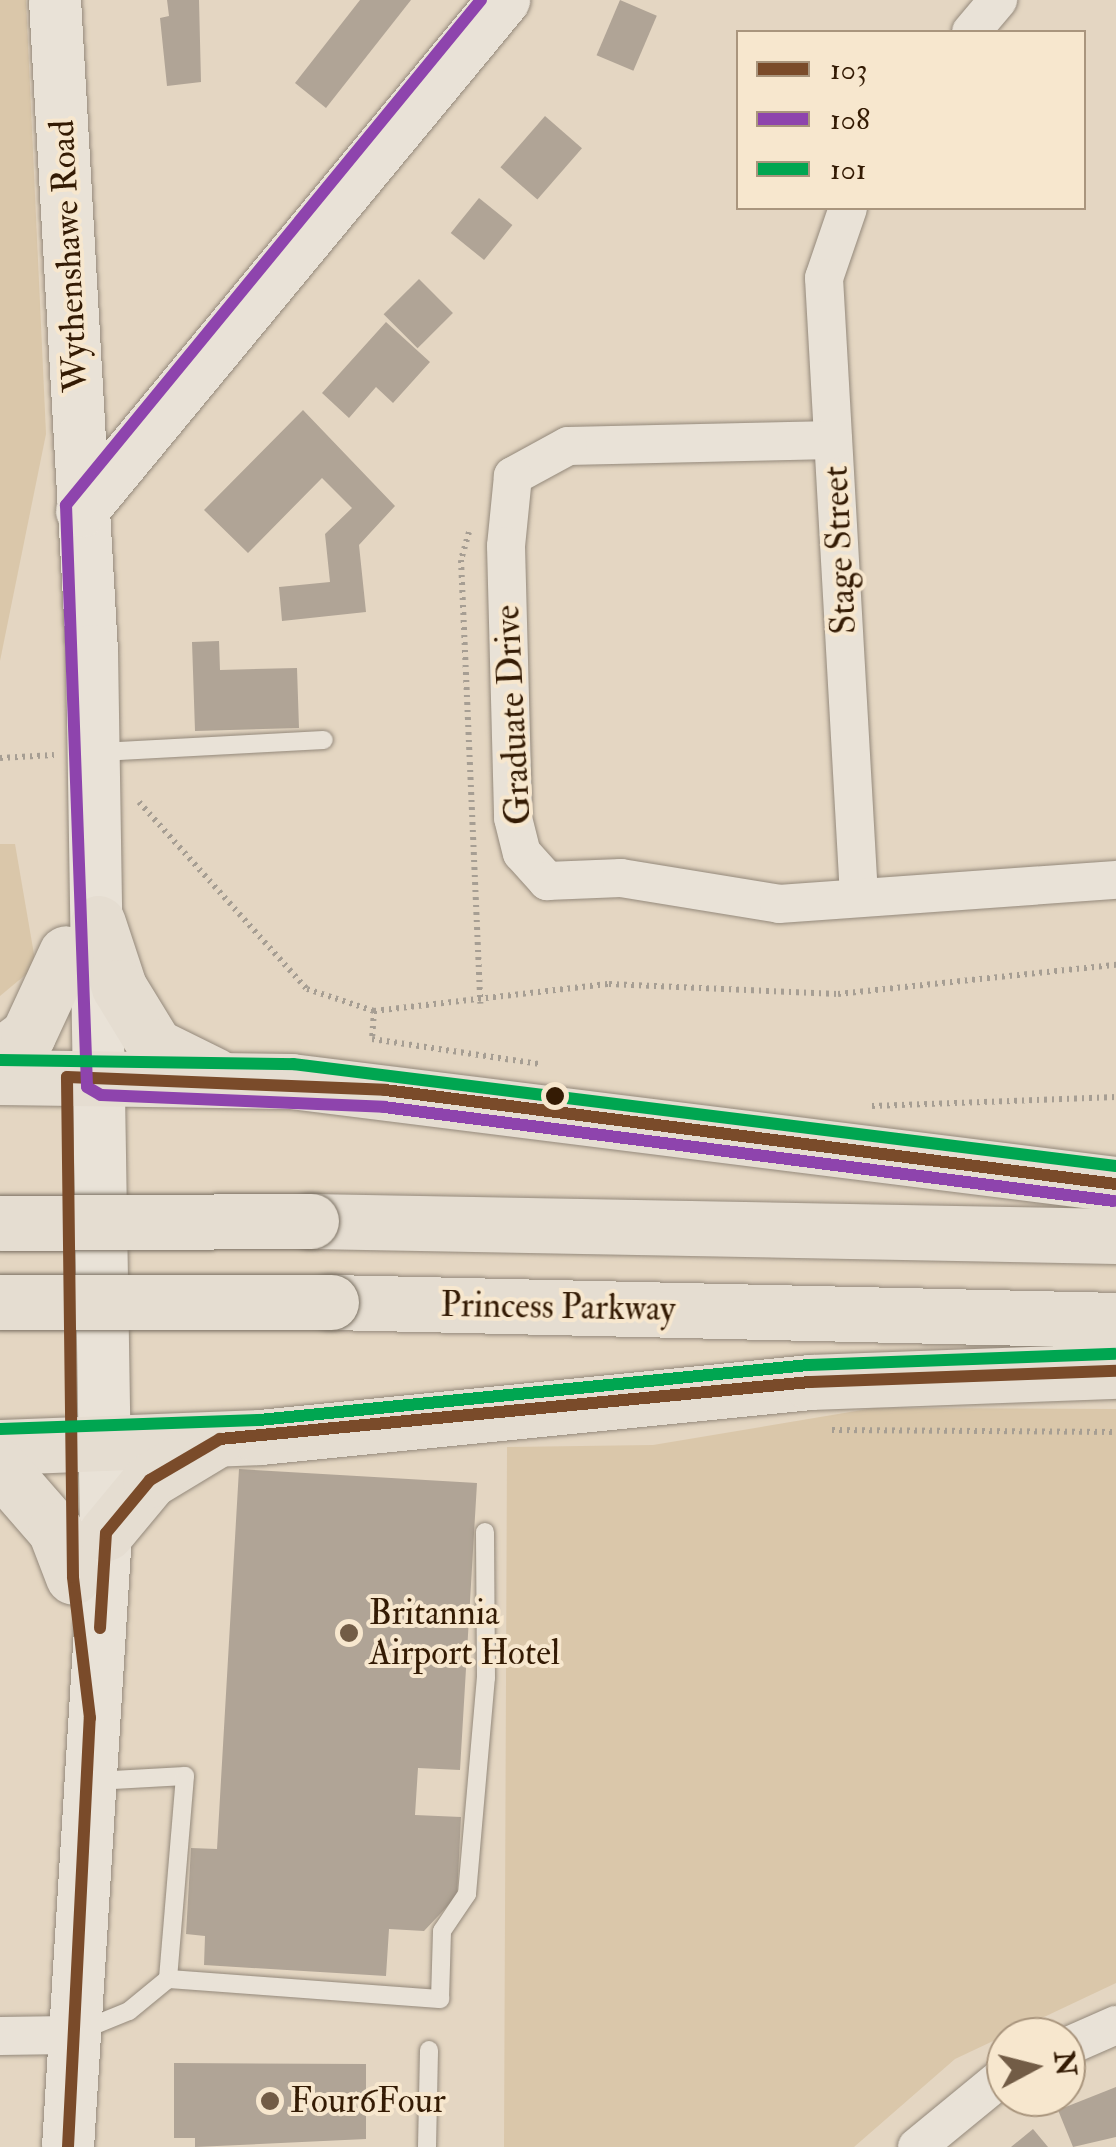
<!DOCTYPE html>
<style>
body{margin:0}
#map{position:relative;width:1116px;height:2147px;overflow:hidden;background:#e4d6c2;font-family:"IM FELL Double Pica",serif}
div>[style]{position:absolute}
.green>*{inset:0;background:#dac7aa}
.building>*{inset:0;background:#b0a496;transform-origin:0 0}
.path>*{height:6px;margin-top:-3px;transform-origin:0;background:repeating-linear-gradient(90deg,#a69e93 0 2.5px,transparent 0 7.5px)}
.roads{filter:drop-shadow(0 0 2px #94897b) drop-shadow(0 0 2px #94897b)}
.service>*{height:18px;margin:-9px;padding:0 9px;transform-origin:9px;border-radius:9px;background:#e9e2d7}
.minor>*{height:38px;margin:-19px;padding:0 19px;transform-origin:19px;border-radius:19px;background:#e9e2d7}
.secondary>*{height:52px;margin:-26px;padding:0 26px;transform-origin:26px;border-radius:26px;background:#e9e2d7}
.trunk>*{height:55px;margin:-27.5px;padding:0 27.5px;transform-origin:27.5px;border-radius:27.5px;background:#e5ddd1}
.bridges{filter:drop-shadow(0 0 2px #7a7062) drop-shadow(0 0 2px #7a7062)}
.trunk-bridge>*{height:55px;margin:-27.5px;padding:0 27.5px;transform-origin:27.5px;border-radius:27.5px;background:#e5ddd1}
.bus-1>*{height:12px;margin:-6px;padding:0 6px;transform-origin:6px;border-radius:6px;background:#7a4b2a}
.bus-2>*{height:12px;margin:-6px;padding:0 6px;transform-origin:6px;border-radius:6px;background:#8e44ad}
.bus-3>*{height:12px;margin:-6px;padding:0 6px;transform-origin:6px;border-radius:6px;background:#00a651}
.dots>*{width:28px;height:28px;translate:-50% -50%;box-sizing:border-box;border:5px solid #f7e7ce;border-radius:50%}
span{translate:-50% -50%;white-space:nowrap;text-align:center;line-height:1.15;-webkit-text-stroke:8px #f7e7ce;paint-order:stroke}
.street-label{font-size:35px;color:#341b04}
.poi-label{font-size:35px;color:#341b04}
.left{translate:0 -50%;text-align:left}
.legend{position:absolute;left:736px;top:30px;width:350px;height:180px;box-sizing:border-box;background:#f7e7ce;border:2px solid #a9957d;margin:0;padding:12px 18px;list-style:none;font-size:30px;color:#341b04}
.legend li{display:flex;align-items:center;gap:20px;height:50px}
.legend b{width:50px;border:2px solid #a9957d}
.north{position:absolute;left:986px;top:2017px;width:100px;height:100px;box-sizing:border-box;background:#f7e7ce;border:2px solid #a9957d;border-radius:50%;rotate:83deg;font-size:28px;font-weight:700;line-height:40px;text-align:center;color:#341b04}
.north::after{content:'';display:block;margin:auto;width:35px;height:45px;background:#725c46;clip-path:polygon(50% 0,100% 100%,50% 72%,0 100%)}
</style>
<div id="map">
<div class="green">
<div style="clip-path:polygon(0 0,26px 0,46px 434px,0 661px)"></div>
<div style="clip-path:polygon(0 844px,15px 844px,36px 966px,0 996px)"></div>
<div style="clip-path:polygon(874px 1408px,1116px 1409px,1116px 1983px,955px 2059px,854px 2147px,504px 2147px,507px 1447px,653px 1445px)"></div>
</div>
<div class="building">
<div style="clip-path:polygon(167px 0,199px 0,201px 82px,167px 86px,160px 18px,169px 16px)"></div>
<div style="clip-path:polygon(360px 0,411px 0,326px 108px,295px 83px)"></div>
<div style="left:620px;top:0;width:40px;height:60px;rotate:23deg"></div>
<div style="left:545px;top:116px;width:49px;height:68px;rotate:41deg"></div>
<div style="left:479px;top:198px;width:43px;height:45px;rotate:39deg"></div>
<div style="left:419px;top:279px;width:48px;height:50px;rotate:45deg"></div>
<div style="clip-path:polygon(386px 322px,430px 362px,393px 403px,376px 387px,349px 418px,322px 393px)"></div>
<div style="clip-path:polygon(303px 410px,395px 506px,359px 545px,366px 612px,282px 621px,279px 587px,330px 582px,325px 534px,352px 508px,322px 478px,248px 553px,204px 510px)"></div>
<div style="clip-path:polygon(219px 641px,220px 670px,297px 668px,299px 728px,195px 731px,192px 642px)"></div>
<div style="clip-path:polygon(239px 1469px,477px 1483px,460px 1770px,418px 1768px,415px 1815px,461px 1817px,457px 1896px,424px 1931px,389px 1929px,386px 1976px,204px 1965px,205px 1936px,186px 1934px,191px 1848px,217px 1849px)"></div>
<div style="clip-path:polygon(174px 2063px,366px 2064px,366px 2139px,195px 2147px,195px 2138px,174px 2138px)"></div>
<div style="clip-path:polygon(1116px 2087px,1116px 2137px,1073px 2147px,1058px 2110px)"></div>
<div style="clip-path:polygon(1033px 2129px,1048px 2147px,1011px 2147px)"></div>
</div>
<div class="path">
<div style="left:469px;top:532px;width:29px;rotate:106deg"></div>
<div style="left:461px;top:560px;width:444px;rotate:87.5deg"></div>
<div style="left:0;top:758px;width:54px;rotate:-3.2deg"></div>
<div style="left:139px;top:802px;width:251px;rotate:48.1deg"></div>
<div style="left:307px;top:989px;width:71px;rotate:18.2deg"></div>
<div style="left:374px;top:1011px;width:237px;rotate:-6.6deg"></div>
<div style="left:609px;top:984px;width:229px;rotate:2.5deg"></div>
<div style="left:838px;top:994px;width:280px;rotate:-6deg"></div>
<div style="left:374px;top:1011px;width:28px;rotate:94deg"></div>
<div style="left:372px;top:1039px;width:170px;rotate:8.5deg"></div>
<div style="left:872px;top:1106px;width:244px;rotate:-2.1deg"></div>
<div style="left:832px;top:1430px;width:284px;rotate:0.4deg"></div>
</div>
<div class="roads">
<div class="service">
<div style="left:100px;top:752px;width:224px;rotate:-3.1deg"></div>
<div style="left:95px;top:1781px;width:90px;rotate:-3.2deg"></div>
<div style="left:185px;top:1776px;width:204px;rotate:94.8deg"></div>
<div style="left:168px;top:1979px;width:273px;rotate:4.2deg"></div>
<div style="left:440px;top:1999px;width:68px;rotate:-88.3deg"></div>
<div style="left:442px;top:1931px;width:45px;rotate:-56deg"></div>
<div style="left:467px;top:1894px;width:217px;rotate:-85deg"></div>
<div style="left:486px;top:1678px;width:146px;rotate:-90.4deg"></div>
<div style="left:80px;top:2031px;width:53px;rotate:-22.2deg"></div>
<div style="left:129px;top:2011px;width:50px;rotate:-39.4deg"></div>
<div style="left:427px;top:2147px;width:97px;rotate:-88.8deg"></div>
</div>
<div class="minor">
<div style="left:971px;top:32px;width:42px;rotate:-49.8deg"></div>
<div style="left:848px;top:208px;width:74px;rotate:108.9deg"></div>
<div style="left:824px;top:278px;width:620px;rotate:86.76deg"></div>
<div style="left:833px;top:440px;width:265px;rotate:178.7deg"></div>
<div style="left:568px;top:446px;width:63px;rotate:151.4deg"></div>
<div style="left:513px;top:476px;width:70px;rotate:95.7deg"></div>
<div style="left:506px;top:546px;width:272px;rotate:88.5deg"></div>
<div style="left:513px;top:818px;width:36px;rotate:76deg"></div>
<div style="left:522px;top:853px;width:38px;rotate:48deg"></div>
<div style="left:547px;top:881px;width:74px;rotate:-2.3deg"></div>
<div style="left:621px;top:878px;width:160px;rotate:9.3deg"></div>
<div style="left:779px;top:904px;width:338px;rotate:-4.1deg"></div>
<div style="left:0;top:2036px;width:70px;rotate:-0.8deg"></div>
<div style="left:1066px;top:2047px;width:55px;rotate:-23.7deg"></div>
<div style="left:917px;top:2147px;width:115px;rotate:-39.4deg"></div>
</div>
<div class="secondary">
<div style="left:55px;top:0;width:652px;rotate:86.75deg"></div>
<div style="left:92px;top:651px;width:882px;rotate:89.09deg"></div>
<div style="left:106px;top:1533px;width:615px;rotate:93.54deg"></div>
<div style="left:82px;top:511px;width:663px;rotate:-50.45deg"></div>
</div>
<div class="trunk">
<div style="left:98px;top:923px;width:67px;rotate:71.8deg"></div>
<div style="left:119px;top:987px;width:69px;rotate:58.6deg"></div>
<div style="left:155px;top:1046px;width:66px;rotate:26.2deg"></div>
<div style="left:0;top:1056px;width:35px;rotate:-37deg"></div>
<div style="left:28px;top:1035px;width:90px;rotate:-65.1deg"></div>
<div style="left:0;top:1077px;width:291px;rotate:0.8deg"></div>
<div style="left:291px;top:1081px;width:831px;rotate:7.12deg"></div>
<div style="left:311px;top:1221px;width:805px;rotate:1.07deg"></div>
<div style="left:331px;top:1302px;width:785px;rotate:1.31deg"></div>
<div style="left:0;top:1447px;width:260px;rotate:-2.2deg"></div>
<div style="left:260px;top:1437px;width:553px;rotate:-5.71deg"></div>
<div style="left:810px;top:1382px;width:306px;rotate:-2.1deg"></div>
<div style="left:0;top:1467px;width:84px;rotate:48.9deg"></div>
<div style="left:55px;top:1530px;width:50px;rotate:69deg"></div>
<div style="left:106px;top:1533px;width:69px;rotate:-50.3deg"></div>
<div style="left:150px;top:1480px;width:74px;rotate:-31.1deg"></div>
</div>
</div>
<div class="bridges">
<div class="trunk-bridge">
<div style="left:0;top:1223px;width:311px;rotate:-0.4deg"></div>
<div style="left:0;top:1302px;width:331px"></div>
</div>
</div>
<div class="bus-1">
<div style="left:100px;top:1628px;width:95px;rotate:-86.4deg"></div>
<div style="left:106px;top:1533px;width:69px;rotate:-50.3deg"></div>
<div style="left:150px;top:1480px;width:81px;rotate:-30.4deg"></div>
<div style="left:220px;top:1439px;width:593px;rotate:-5.52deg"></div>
<div style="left:810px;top:1382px;width:306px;rotate:-2.1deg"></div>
<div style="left:68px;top:2147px;width:430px;rotate:-87.1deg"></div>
<div style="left:90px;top:1718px;width:142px;rotate:-96.9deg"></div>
<div style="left:73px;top:1577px;width:500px;rotate:-90.69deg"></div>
<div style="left:67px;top:1077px;width:318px;rotate:2.3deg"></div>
<div style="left:385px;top:1090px;width:737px;rotate:7.33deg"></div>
</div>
<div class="bus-2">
<div style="left:481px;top:0;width:654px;rotate:129.41deg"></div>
<div style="left:66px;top:505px;width:582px;rotate:87.93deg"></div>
<div style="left:87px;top:1087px;width:16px;rotate:30deg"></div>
<div style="left:101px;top:1095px;width:283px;rotate:2.4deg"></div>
<div style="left:384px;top:1107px;width:736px;rotate:7.34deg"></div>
</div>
<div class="bus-3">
<div style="left:0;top:1060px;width:293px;rotate:0.8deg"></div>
<div style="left:293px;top:1064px;width:829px;rotate:7.07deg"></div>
<div style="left:0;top:1429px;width:259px;rotate:-2deg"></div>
<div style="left:259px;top:1420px;width:552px;rotate:-5.72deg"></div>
<div style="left:808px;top:1365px;width:307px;rotate:-2.1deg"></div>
</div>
<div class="dots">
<div style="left:555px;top:1096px;background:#341b04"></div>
<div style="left:349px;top:1633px;background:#725c46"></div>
<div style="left:270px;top:2101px;background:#725c46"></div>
</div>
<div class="street-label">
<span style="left:69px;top:256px;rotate:-93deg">Wythenshawe Road</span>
<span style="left:840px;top:550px;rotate:-93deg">Stage Street</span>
<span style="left:513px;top:715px;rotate:-93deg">Graduate Drive</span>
<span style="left:558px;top:1307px;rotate:1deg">Princess Parkway</span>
</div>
<div class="poi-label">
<span class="left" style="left:369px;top:1633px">Britannia<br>Airport Hotel</span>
<span class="left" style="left:290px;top:2101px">Four6Four</span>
</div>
<ul class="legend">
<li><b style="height:12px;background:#7a4b2a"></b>103</li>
<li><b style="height:12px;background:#8e44ad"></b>108</li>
<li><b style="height:12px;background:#00a651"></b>101</li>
</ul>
<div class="north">N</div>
</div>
